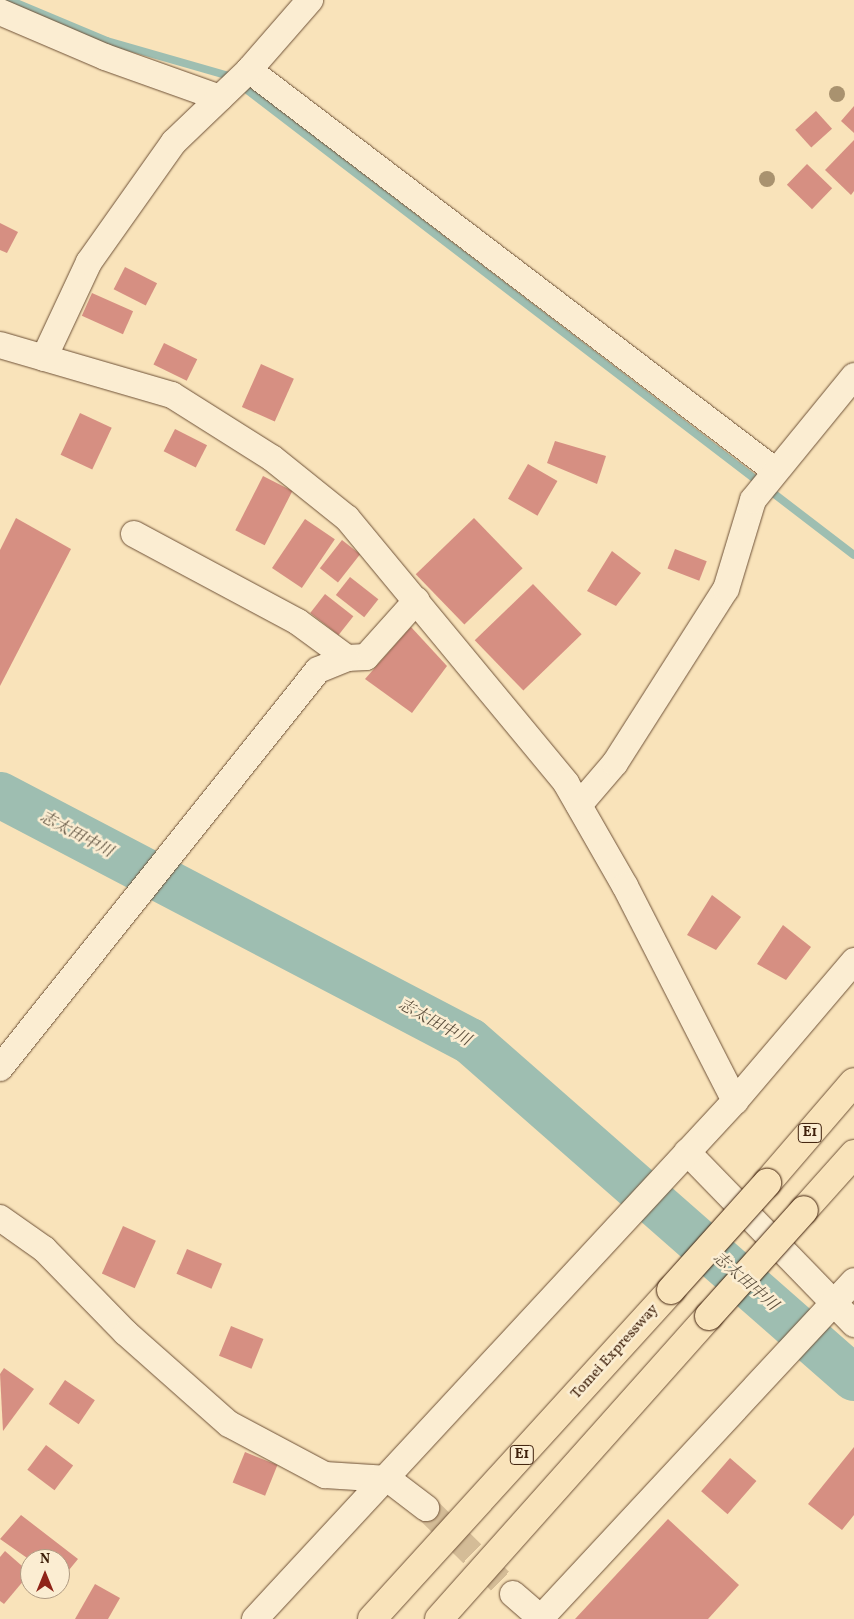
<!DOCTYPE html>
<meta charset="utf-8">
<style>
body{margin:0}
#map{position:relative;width:854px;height:1619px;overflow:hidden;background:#f9e3ba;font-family:Vollkorn,"Noto Serif JP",serif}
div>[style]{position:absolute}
.stream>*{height:8px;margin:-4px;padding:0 4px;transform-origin:4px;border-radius:4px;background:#9ebeb1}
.river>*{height:46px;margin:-23px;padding:0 23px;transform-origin:23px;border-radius:23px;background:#9ebeb1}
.building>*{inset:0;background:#d68f82;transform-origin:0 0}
.street-tunnel>*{height:26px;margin-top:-13px;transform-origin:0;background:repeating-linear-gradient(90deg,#d4bc97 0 26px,transparent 0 39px)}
.roads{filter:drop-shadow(0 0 1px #6e5137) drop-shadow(0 0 1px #6e5137)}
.street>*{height:26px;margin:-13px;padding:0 13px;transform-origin:13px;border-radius:13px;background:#fbedd2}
.highway>*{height:28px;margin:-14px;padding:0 14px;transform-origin:14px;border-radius:14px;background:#f9e3ba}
.bridges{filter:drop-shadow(0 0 1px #3f200b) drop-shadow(0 0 1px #3f200b)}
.highway-bridge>*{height:28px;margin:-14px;padding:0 14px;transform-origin:14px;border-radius:14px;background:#f9e3ba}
.trees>*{width:16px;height:16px;margin:-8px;border-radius:50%;background:#a9926f}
span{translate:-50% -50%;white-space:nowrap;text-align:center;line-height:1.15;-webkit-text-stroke:5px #fbedd2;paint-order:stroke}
.shield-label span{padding:1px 4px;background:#fbedd2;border:1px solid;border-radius:4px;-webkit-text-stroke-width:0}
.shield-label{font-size:14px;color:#3f200b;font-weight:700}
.street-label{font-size:15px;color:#3f200b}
.water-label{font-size:16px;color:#5c4f3d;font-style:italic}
.north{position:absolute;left:20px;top:1549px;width:50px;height:50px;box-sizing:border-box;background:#fbedd2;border:1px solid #b09b82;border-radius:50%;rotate:0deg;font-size:14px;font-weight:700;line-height:20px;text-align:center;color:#3f200b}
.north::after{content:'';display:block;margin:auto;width:18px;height:22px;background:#8f2418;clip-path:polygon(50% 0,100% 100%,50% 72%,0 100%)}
</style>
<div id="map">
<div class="stream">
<div style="left:9px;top:0;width:106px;rotate:22.7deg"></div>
<div style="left:107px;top:41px;width:127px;rotate:16deg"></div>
<div style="left:229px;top:76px;width:787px;rotate:37.47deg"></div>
</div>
<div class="river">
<div style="left:0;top:795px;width:530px;rotate:27.63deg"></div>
<div style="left:470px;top:1041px;width:511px;rotate:41.27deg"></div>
</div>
<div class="building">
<div style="clip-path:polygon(854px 106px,854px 133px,841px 121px)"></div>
<div style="left:816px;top:111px;width:24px;height:28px;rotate:48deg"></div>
<div style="clip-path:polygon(854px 140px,854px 191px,851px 195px,825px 170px)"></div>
<div style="left:807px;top:164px;width:35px;height:29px;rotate:44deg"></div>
<div style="clip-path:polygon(0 223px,18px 232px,7px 253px,0 250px)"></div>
<div style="left:125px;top:267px;width:36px;height:25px;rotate:27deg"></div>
<div style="left:92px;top:293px;width:45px;height:25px;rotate:24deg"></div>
<div style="left:164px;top:343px;width:37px;height:24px;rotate:26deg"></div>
<div style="left:261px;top:364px;width:36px;height:47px;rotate:24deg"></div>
<div style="left:80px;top:413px;width:35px;height:46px;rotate:25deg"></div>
<div style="left:175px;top:429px;width:36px;height:25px;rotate:27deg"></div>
<div style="clip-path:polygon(555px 441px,606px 456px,597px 484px,547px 463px)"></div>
<div style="left:528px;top:464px;width:34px;height:40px;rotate:30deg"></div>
<div style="left:263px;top:476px;width:33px;height:61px;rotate:27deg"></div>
<div style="clip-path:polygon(16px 518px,71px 549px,0 686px,0 550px)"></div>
<div style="left:474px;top:518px;width:70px;height:81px;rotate:46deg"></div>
<div style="left:305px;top:519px;width:36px;height:59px;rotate:34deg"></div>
<div style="left:342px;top:540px;width:23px;height:36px;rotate:38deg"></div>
<div style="left:675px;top:549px;width:34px;height:21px;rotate:21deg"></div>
<div style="clip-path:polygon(612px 551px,641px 573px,616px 606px,587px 591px)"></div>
<div style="left:350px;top:577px;width:36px;height:23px;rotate:38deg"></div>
<div style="left:533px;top:584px;width:70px;height:81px;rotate:46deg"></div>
<div style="left:325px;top:594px;width:36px;height:24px;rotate:38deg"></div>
<div style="clip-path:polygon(411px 627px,447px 666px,412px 713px,365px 679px)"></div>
<div style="clip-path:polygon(712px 895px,741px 917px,716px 950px,687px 935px)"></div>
<div style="clip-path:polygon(783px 925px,811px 947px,786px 980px,757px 964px)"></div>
<div style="left:123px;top:1226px;width:36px;height:52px;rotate:24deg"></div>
<div style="left:187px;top:1249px;width:38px;height:27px;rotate:23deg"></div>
<div style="left:231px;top:1326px;width:35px;height:32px;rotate:22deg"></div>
<div style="clip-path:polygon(4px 1368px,34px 1389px,3px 1431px,0 1374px)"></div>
<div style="left:65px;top:1380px;width:36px;height:29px;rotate:34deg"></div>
<div style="left:46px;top:1445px;width:34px;height:31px;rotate:37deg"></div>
<div style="clip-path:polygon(854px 1447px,854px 1515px,842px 1530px,808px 1504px)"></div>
<div style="left:245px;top:1452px;width:35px;height:33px;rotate:22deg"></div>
<div style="left:730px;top:1458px;width:35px;height:44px;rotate:41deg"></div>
<div style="clip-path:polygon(21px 1515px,78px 1559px,60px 1581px,60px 1559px,30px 1560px,0 1539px)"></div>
<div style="clip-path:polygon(668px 1519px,739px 1585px,708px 1619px,575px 1619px)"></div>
<div style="clip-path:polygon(5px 1551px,30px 1573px,4px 1604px,0 1601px,0 1557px)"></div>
<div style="clip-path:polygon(95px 1584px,120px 1598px,108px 1619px,75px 1619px)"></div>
</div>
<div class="street-tunnel">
<div style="left:426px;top:1508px;width:122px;rotate:44.7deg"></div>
</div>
<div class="roads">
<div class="street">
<div style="left:0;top:12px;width:114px;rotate:23.2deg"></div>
<div style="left:105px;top:57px;width:122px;rotate:19.6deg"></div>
<div style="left:249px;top:70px;width:660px;rotate:37.3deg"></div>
<div style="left:0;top:345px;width:179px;rotate:16.2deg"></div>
<div style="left:172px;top:395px;width:118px;rotate:32.2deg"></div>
<div style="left:272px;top:458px;width:96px;rotate:38.7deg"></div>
<div style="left:347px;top:518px;width:344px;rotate:50.4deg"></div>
<div style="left:566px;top:783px;width:119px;rotate:60.2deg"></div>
<div style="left:625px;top:886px;width:242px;rotate:62.9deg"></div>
<div style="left:44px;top:358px;width:106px;rotate:-64.9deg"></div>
<div style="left:89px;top:262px;width:147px;rotate:-54.7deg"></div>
<div style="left:174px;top:142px;width:104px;rotate:-43.8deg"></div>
<div style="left:249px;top:70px;width:93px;rotate:-48.9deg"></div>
<div style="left:134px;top:534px;width:186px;rotate:28.2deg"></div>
<div style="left:298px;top:622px;width:61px;rotate:36.3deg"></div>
<div style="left:347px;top:658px;width:19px;rotate:-3deg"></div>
<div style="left:366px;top:657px;width:76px;rotate:-48.2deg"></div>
<div style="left:579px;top:805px;width:55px;rotate:-49.4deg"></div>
<div style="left:615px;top:763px;width:206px;rotate:-57.5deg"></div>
<div style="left:726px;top:589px;width:93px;rotate:-73.1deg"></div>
<div style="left:753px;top:500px;width:160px;rotate:-50.8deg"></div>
<div style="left:0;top:1068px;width:509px;rotate:-51.38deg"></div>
<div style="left:318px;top:670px;width:31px;rotate:-22deg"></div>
<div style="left:687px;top:1152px;width:240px;rotate:45.8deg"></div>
<div style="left:0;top:1218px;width:54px;rotate:35.2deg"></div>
<div style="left:44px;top:1249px;width:117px;rotate:45.7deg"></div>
<div style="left:126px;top:1333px;width:137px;rotate:41.5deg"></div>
<div style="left:229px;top:1424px;width:109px;rotate:28deg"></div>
<div style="left:325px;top:1475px;width:63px;rotate:3.6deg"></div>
<div style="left:388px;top:1479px;width:48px;rotate:37.3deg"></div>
<div style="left:513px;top:1594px;width:38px;rotate:41deg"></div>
<div style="left:255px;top:1619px;width:706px;rotate:-47.18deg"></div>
<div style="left:735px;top:1101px;width:184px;rotate:-49.6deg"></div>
<div style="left:540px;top:1619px;width:461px;rotate:-47.1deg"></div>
</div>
<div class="highway">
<div style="left:767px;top:1183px;width:133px;rotate:-49.3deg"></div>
<div style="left:804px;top:1210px;width:75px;rotate:-48.2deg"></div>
<div style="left:372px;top:1619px;width:445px;rotate:-47.7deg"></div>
<div style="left:439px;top:1619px;width:406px;rotate:-48.3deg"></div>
</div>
</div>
<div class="bridges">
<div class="highway-bridge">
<div style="left:671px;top:1290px;width:144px;rotate:-48.1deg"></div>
<div style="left:709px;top:1316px;width:142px;rotate:-48.1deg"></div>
</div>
</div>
<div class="trees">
<div style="left:837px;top:94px"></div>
<div style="left:767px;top:179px"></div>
</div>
<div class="shield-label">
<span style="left:810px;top:1133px">E1</span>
<span style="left:522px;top:1455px">E1</span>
</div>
<div class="street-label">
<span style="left:615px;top:1352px;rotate:-48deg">Tomei Expressway</span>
</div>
<div class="water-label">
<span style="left:76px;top:835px;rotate:28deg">志太田中川</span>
<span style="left:434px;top:1023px;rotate:29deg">志太田中川</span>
<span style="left:745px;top:1282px;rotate:41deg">志太田中川</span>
</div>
<div class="north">N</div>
</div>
